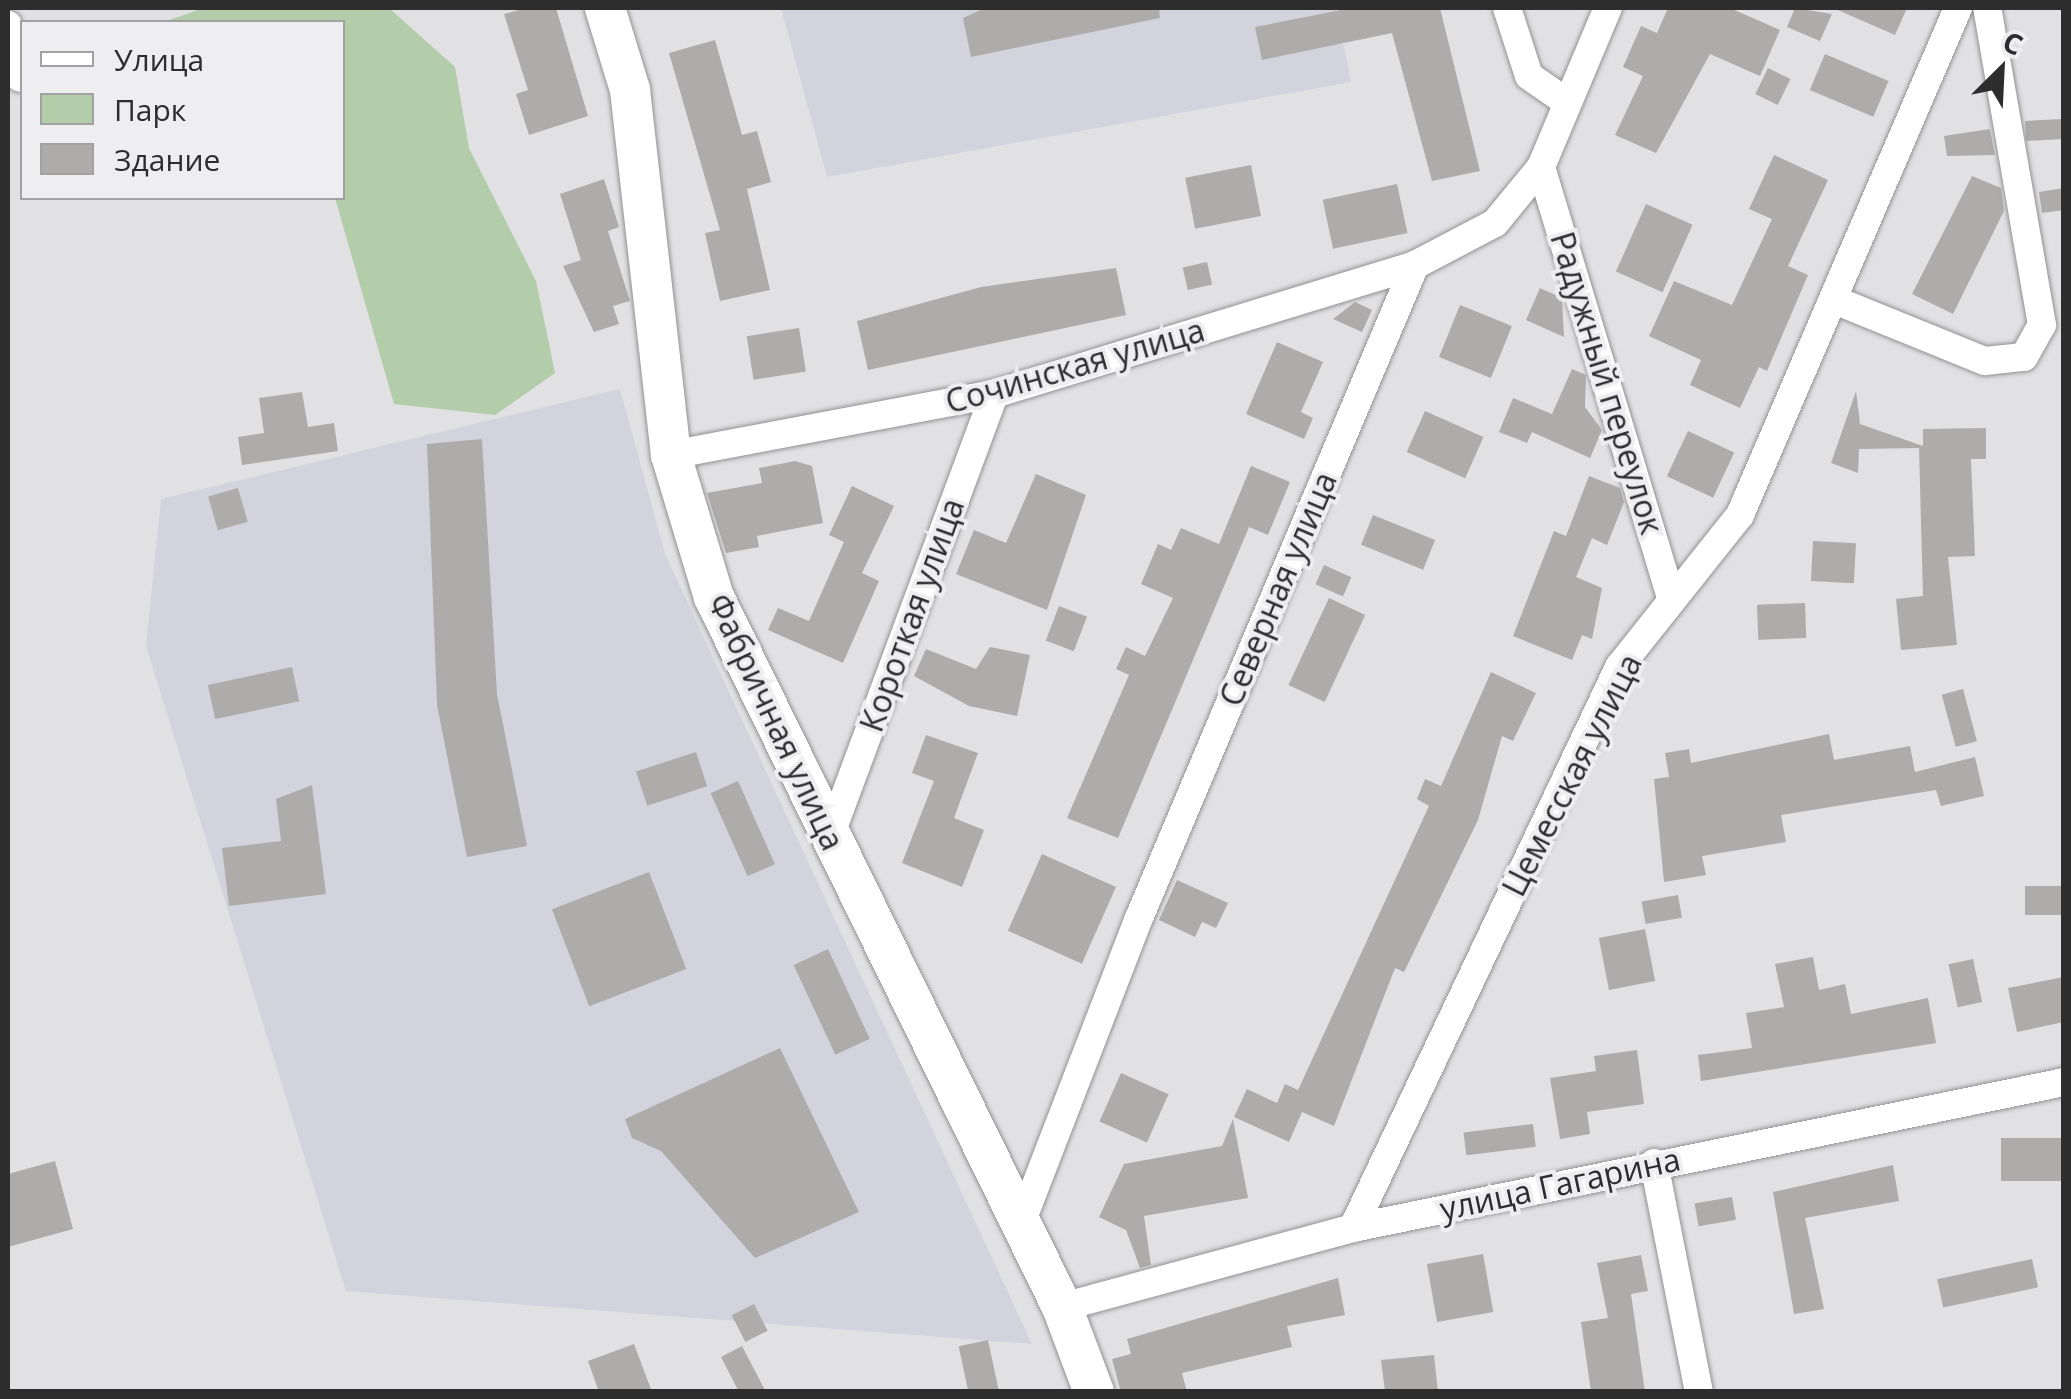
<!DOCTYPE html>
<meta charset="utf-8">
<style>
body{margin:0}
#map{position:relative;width:2071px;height:1399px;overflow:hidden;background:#e1e1e3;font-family:"Open Sans",sans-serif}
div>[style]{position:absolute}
.built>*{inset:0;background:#d3d3dd}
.green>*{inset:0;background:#b3ccaa}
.building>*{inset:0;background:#aeacab;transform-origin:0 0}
.roads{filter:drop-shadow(0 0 2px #929294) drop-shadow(0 0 2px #929294)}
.street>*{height:28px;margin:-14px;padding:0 14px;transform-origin:14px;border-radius:14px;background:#fff}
.secondary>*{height:40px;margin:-20px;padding:0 20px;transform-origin:20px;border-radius:20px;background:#fff}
span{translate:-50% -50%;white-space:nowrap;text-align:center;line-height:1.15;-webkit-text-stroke:8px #eeeef0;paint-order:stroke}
.street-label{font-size:32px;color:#2d2d2e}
.frame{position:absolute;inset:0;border:10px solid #2d2d2e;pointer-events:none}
.legend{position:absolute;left:20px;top:20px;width:325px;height:180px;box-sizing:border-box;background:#eeeef0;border:2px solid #a1a1a2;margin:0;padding:12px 18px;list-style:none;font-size:30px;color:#2d2d2e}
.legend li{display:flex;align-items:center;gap:20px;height:50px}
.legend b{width:50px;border:2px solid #a1a1a2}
.north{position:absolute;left:1951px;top:20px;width:100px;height:100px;-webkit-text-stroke:8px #eeeef0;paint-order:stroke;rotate:24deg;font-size:28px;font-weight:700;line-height:40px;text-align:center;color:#2d2d2e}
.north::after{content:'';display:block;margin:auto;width:35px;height:45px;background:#2d2d2e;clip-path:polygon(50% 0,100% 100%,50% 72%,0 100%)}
</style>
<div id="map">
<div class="built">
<div style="clip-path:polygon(781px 8px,1336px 8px,1351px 82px,827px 177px)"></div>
<div style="clip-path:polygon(620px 389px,665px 554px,1032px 1344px,346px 1291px,146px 646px,161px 499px)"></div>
</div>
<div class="green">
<div style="clip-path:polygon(204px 8px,389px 8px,455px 67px,469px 148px,536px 281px,555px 373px,495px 415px,394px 404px,335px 198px,342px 198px,342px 22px,163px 22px)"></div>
</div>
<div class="building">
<div style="clip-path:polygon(526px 8px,556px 8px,588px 116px,529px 135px,516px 94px,528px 90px,504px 14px)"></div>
<div style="clip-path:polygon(985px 8px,1159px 8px,1160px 18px,971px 57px,963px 18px)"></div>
<div style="clip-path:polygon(1351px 8px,1440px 8px,1480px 171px,1432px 181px,1392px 33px,1262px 60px,1255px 27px)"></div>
<div style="clip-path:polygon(1668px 8px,1730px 8px,1780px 30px,1760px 76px,1710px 54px,1656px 153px,1615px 135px,1643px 76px,1623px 67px,1641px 26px,1657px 33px)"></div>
<div style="clip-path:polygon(1795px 8px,1832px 14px,1820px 41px,1787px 27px)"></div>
<div style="clip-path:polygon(1833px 8px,1907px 8px,1895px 35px)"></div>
<div style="clip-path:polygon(715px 40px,742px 135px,757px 131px,771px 182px,747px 189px,770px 290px,720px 301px,705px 233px,720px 230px,669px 53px)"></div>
<div style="left:1825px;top:54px;width:69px;height:39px;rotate:23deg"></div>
<div style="left:1768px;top:68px;width:25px;height:29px;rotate:26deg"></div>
<div style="left:2063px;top:119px;width:20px;height:38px;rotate:87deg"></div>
<div style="clip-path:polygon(1990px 129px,1995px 155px,1947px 156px,1944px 136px)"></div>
<div style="clip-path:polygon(1774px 155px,1828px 180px,1788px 266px,1808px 275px,1767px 371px,1759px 367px,1740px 408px,1690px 385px,1701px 360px,1649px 336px,1674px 281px,1732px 305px,1772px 219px,1749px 209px)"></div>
<div style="left:1251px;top:165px;width:52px;height:67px;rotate:79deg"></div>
<div style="clip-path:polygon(1972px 176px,2001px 188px,2004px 211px,1953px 314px,1912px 294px)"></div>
<div style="clip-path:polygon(604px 179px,619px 227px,608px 231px,630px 301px,613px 306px,619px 324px,594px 332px,563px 266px,581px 260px,560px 194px)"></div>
<div style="left:1397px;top:184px;width:50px;height:76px;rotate:78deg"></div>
<div style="clip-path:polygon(2064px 188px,2064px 210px,2042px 213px,2039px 192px)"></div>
<div style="left:1646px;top:204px;width:51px;height:74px;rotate:24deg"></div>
<div style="left:1207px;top:262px;width:23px;height:25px;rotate:77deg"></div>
<div style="clip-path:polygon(1116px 268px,1126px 315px,868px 370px,857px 321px,981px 287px)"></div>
<div style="clip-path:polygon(1540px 288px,1562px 298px,1564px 337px,1526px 320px)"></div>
<div style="clip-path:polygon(1355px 302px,1372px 310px,1362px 332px,1333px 319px)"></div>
<div style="left:1460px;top:305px;width:56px;height:56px;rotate:22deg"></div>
<div style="left:799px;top:328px;width:44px;height:53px;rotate:81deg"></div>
<div style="clip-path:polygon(1277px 342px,1323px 362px,1301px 412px,1313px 418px,1304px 439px,1246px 414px)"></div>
<div style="clip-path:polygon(1572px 369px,1586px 375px,1585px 407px,1602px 430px,1590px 458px,1532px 432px,1527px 443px,1499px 432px,1513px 398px,1552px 414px)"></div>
<div style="clip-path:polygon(1856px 391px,1860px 424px,1923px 446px,1923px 429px,1986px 428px,1986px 459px,1971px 459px,1975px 556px,1948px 557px,1957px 645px,1901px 650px,1896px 599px,1923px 596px,1919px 448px,1859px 449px,1858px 473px,1831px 463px)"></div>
<div style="clip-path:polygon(302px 392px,308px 427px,334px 423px,338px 451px,242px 465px,238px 437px,264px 433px,259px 398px)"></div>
<div style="left:1425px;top:411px;width:64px;height:45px;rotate:24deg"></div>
<div style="left:1688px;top:431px;width:51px;height:50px;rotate:25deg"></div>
<div style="clip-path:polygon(482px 439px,497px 694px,527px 846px,467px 857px,437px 705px,427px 444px)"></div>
<div style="clip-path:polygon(795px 461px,812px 466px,823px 523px,757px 536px,759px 547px,726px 553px,707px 493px,762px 483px,759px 468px)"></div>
<div style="clip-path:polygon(1251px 466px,1290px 482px,1268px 535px,1249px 527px,1118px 838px,1067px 818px,1129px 675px,1116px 669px,1126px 647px,1145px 656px,1173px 598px,1141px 584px,1158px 544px,1171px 550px,1181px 528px,1219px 544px)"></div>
<div style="clip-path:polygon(1036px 474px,1086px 495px,1047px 610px,956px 574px,974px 530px,1006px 543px)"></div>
<div style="clip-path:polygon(1589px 476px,1620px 488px,1624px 502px,1607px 545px,1592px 538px,1576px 577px,1602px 588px,1592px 639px,1582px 635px,1572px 660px,1513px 636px,1554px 531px,1566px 536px)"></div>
<div style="clip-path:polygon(852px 486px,894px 506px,862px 573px,879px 581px,843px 663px,768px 630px,778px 608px,809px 621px,844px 542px,829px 535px)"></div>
<div style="left:238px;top:488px;width:35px;height:31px;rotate:74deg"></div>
<div style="left:1373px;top:515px;width:67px;height:32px;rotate:22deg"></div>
<div style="left:1813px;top:541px;width:43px;height:40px;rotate:3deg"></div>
<div style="left:1324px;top:565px;width:30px;height:21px;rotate:24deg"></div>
<div style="left:1329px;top:598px;width:40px;height:96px;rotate:25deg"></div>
<div style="left:1805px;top:603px;width:35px;height:48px;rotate:88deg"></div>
<div style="left:1059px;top:606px;width:30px;height:37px;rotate:21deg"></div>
<div style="clip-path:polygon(990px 647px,1030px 655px,1017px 716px,969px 706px,914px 676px,926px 649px,976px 669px)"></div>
<div style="left:292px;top:667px;width:35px;height:86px;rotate:78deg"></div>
<div style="clip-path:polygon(1491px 672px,1536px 693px,1513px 741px,1502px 736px,1478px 820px,1404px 972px,1395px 968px,1334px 1126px,1302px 1112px,1289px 1142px,1234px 1117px,1247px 1089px,1277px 1103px,1285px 1084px,1298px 1090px,1429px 806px,1417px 799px,1425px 779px,1441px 786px)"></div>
<div style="left:1963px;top:689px;width:54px;height:22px;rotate:75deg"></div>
<div style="clip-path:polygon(1829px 734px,1834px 760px,1910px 746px,1915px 772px,1975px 757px,1984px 796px,1941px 806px,1936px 790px,1781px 815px,1786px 842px,1702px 856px,1706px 875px,1664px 882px,1654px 779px,1669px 777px,1665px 753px,1689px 749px,1691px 763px)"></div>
<div style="clip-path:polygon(926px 735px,978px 753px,954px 818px,984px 830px,962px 887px,902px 863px,934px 781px,912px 773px)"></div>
<div style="left:696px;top:752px;width:36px;height:63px;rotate:72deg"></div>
<div style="left:738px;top:781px;width:91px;height:30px;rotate:66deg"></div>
<div style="clip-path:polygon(312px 785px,326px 894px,229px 906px,222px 848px,281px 841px,276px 799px)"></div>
<div style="left:1042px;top:854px;width:81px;height:84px;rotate:24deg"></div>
<div style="left:649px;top:872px;width:104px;height:104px;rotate:69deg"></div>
<div style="clip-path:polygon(1177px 880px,1228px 903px,1216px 928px,1202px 922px,1195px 937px,1159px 920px)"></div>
<div style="left:2064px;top:886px;width:29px;height:39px;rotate:90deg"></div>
<div style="left:1678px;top:895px;width:23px;height:37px;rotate:80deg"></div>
<div style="left:1645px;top:929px;width:53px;height:47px;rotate:79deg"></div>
<div style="left:828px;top:949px;width:99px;height:38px;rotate:65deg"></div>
<div style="clip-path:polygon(1813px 957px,1819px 990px,1845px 984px,1851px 1014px,1928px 998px,1936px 1043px,1701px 1081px,1698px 1055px,1752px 1048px,1746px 1013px,1784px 1007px,1775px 964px)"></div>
<div style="left:1973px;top:959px;width:44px;height:25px;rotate:78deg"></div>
<div style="clip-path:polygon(2064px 977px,2064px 1022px,2017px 1032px,2008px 988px)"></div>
<div style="clip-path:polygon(780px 1048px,859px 1212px,755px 1258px,661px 1151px,632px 1138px,625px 1119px)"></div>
<div style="clip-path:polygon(1637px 1050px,1644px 1104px,1587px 1112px,1590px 1134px,1560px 1139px,1550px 1078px,1596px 1071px,1594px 1056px)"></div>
<div style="left:1121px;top:1073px;width:52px;height:53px;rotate:24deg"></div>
<div style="clip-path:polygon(1233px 1119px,1248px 1198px,1144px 1216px,1151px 1265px,1140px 1268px,1126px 1230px,1099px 1217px,1124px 1164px,1222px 1146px)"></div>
<div style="left:1533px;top:1124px;width:23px;height:70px;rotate:83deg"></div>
<div style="left:2064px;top:1138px;width:43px;height:63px;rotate:90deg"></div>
<div style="clip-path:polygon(55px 1161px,73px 1229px,8px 1247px,8px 1174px)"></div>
<div style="clip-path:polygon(1893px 1165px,1899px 1201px,1805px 1218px,1824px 1309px,1794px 1314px,1773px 1192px)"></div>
<div style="left:1732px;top:1197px;width:23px;height:38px;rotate:80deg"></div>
<div style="left:1483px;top:1254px;width:59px;height:57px;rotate:80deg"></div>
<div style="clip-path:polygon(1641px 1255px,1648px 1291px,1631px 1294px,1645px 1392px,1591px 1392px,1581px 1322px,1608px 1318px,1597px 1263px)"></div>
<div style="left:2032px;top:1259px;width:29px;height:97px;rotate:78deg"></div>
<div style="clip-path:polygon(1338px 1278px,1345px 1315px,1287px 1326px,1292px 1347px,1182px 1373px,1187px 1392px,1120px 1389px,1112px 1359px,1131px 1354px,1127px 1339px)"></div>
<div style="left:754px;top:1304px;width:30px;height:25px;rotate:63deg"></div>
<div style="left:988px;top:1340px;width:53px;height:30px;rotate:78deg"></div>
<div style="clip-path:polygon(634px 1344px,652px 1392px,599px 1392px,588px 1361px)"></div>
<div style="clip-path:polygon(742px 1346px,766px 1392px,739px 1392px,721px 1357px)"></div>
<div style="clip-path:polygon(1434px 1355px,1438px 1392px,1385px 1392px,1381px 1360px)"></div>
</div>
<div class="roads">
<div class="street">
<div style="left:1507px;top:8px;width:71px;rotate:72.1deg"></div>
<div style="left:1529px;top:76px;width:44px;rotate:34.8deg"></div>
<div style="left:8px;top:25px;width:54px;rotate:77.2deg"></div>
<div style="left:1541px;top:167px;width:452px;rotate:73.2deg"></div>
<div style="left:1837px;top:301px;width:160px;rotate:22.1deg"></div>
<div style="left:1985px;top:361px;width:39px;rotate:-6deg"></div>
<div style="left:2024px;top:357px;width:37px;rotate:-61deg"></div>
<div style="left:2042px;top:325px;width:322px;rotate:-99.8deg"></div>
<div style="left:671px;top:455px;width:329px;rotate:-10.7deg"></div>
<div style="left:994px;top:394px;width:440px;rotate:-17deg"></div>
<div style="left:830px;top:836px;width:471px;rotate:-69.6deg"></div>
<div style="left:1654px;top:1163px;width:233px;rotate:78.9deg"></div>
<div style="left:1020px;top:1226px;width:330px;rotate:-68.9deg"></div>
<div style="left:1139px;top:918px;width:709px;rotate:-67.09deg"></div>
<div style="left:1415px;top:265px;width:90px;rotate:-27.7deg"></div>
<div style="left:1495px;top:223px;width:72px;rotate:-50.6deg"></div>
<div style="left:1541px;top:167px;width:173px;rotate:-67.2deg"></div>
<div style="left:1353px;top:1228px;width:621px;rotate:-64.63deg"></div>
<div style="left:1619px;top:667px;width:194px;rotate:-51.5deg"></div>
<div style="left:1740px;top:515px;width:552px;rotate:-66.73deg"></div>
<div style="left:1062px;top:1307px;width:302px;rotate:-15.2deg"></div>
<div style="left:1353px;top:1228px;width:726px;rotate:-11.6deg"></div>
</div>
<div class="secondary">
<div style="left:605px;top:8px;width:86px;rotate:73deg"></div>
<div style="left:630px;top:90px;width:367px;rotate:83.6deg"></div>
<div style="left:671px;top:455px;width:148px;rotate:73.2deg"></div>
<div style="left:714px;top:597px;width:791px;rotate:63.89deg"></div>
<div style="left:1062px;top:1307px;width:91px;rotate:69.4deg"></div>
</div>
</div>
<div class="street-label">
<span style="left:1075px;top:366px;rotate:-16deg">Сочинская улица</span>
<span style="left:1607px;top:383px;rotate:73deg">Радужный переулок</span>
<span style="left:1278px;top:589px;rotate:-67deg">Северная улица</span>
<span style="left:912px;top:615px;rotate:-70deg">Короткая улица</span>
<span style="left:776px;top:722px;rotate:65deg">Фабричная улица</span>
<span style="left:1572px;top:775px;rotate:-63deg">Цемесская улица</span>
<span style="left:1560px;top:1184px;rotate:-12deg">улица Гагарина</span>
</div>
<div class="frame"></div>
<ul class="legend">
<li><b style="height:12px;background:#fff"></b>Улица</li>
<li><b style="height:28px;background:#b3ccaa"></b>Парк</li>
<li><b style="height:28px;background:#aeacab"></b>Здание</li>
</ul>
<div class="north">С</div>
</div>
